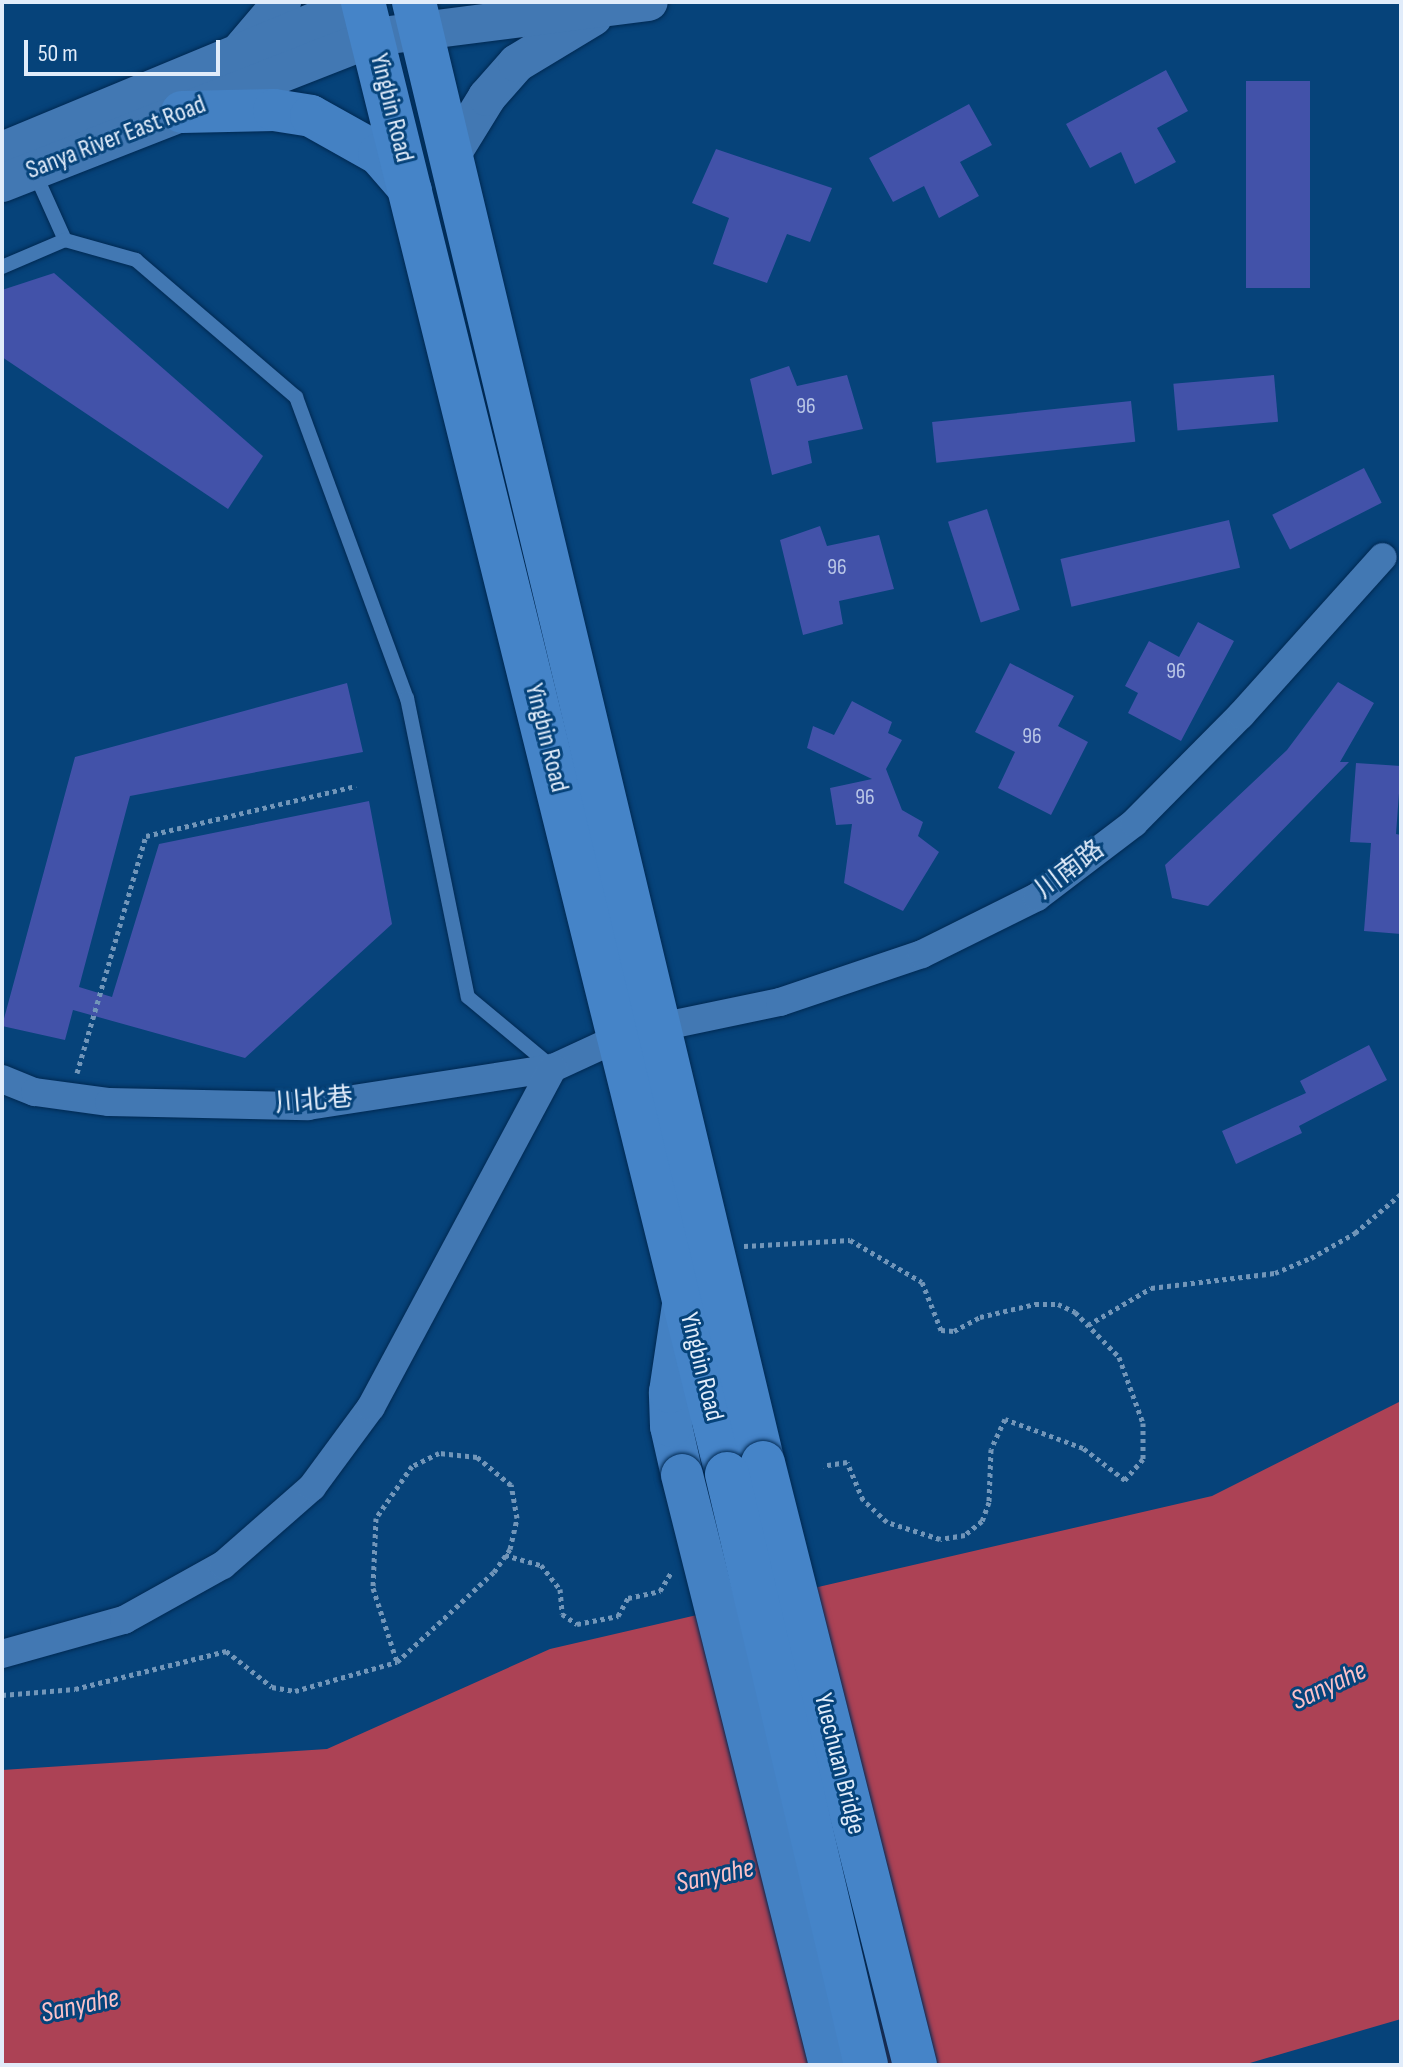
<!DOCTYPE html>
<meta charset="utf-8">
<style>
body{margin:0}
#map{position:relative;width:1403px;height:2067px;overflow:hidden;background:#06437a;font-family:"Sofia Sans Condensed","Noto Sans SC",sans-serif}
div>[style]{position:absolute}
.water>*{inset:0;background:#ac4255}
.building>*{inset:0;background:#4252a9;transform-origin:0 0}
.path>*{height:5px;margin-top:-2.5px;transform-origin:0;background:repeating-linear-gradient(90deg,#7296b9 0 4px,transparent 0 8px)}
.roads{filter:drop-shadow(0 0 2px #002952) drop-shadow(0 0 2px #002952)}
.service>*{height:14px;margin:-7px;padding:0 7px;transform-origin:7px;border-radius:7px;background:#4278b3}
.minor>*{height:28px;margin:-14px;padding:0 14px;transform-origin:14px;border-radius:14px;background:#4278b3}
.secondary>*{height:38px;margin:-19px;padding:0 19px;transform-origin:19px;border-radius:19px;background:#4278b3}
.primary>*{height:42px;margin:-21px;padding:0 21px;transform-origin:21px;border-radius:21px;background:#4481c3}
.trunk>*{height:44px;margin:-22px;padding:0 22px;transform-origin:22px;border-radius:22px;background:#4584c8}
.bridges{filter:drop-shadow(0 0 2px #002952) drop-shadow(0 0 2px #002952)}
.primary-bridge>*{height:42px;margin:-21px;padding:0 21px;transform-origin:21px;border-radius:21px;background:#4481c3}
.trunk-bridge>*{height:44px;margin:-22px;padding:0 22px;transform-origin:22px;border-radius:22px;background:#4584c8}
span{translate:-50% -50%;white-space:nowrap;text-align:center;line-height:1.15;-webkit-text-stroke:6px #06437a;paint-order:stroke}
.number-label{font-size:22px;color:#b9c6e6}
.number-label span{-webkit-text-stroke-width:0}
.street-label{font-size:26px;color:#e1ecfa}
.water-label{font-size:28px;color:#fcc1c7;font-style:italic}
.frame{position:absolute;inset:0;border:4px solid #e1ecfa;pointer-events:none}
.scale{position:absolute;left:24px;top:40px;width:196px;height:36px;box-sizing:border-box;border:4px solid #e1ecfa;border-top:0;padding-left:10px;font-size:24px;line-height:28px;white-space:nowrap;color:#e1ecfa;-webkit-text-stroke:6px #06437a;paint-order:stroke}
</style>
<div id="map">
<div class="water">
<div style="clip-path:polygon(1401px 1401px,1401px 2019px,1243px 2065px,2px 2065px,2px 1770px,327px 1749px,550px 1649px,1212px 1496px)"></div>
</div>
<div class="building">
<div style="clip-path:polygon(1166px 70px,1188px 111px,1157px 128px,1176px 162px,1135px 184px,1121px 152px,1090px 168px,1066px 124px)"></div>
<div style="left:1246px;top:81px;width:64px;height:207px"></div>
<div style="clip-path:polygon(969px 104px,992px 145px,960px 162px,979px 196px,939px 218px,924px 186px,893px 202px,869px 158px)"></div>
<div style="clip-path:polygon(716px 149px,832px 188px,810px 242px,787px 234px,767px 283px,713px 264px,729px 218px,692px 203px)"></div>
<div style="clip-path:polygon(54px 273px,263px 456px,228px 509px,2px 357px,2px 290px)"></div>
<div style="clip-path:polygon(789px 366px,797px 386px,847px 375px,863px 429px,808px 441px,812px 463px,772px 475px,750px 379px)"></div>
<div style="left:1274px;top:375px;width:47px;height:101px;rotate:85deg"></div>
<div style="left:1131px;top:401px;width:41px;height:200px;rotate:84deg"></div>
<div style="left:1364px;top:468px;width:39px;height:103px;rotate:63deg"></div>
<div style="left:987px;top:509px;width:106px;height:41px;rotate:72deg"></div>
<div style="left:1229px;top:520px;width:49px;height:173px;rotate:77deg"></div>
<div style="clip-path:polygon(820px 526px,827px 546px,879px 535px,894px 589px,839px 601px,843px 624px,803px 635px,780px 540px)"></div>
<div style="clip-path:polygon(1198px 622px,1234px 641px,1181px 741px,1128px 713px,1138px 693px,1125px 686px,1149px 641px,1179px 657px)"></div>
<div style="clip-path:polygon(1010px 663px,1074px 696px,1058px 726px,1088px 742px,1051px 815px,998px 788px,1015px 752px,975px 732px)"></div>
<div style="clip-path:polygon(1338px 682px,1374px 703px,1340px 762px,1349px 762px,1208px 906px,1172px 898px,1165px 865px,1287px 750px)"></div>
<div style="clip-path:polygon(347px 683px,363px 752px,130px 796px,79px 987px,112px 997px,159px 844px,369px 801px,392px 924px,245px 1058px,73px 1010px,65px 1040px,2px 1026px,75px 757px)"></div>
<div style="clip-path:polygon(852px 701px,892px 722px,888px 733px,902px 740px,886px 769px,902px 810px,923px 822px,918px 836px,939px 852px,903px 911px,844px 883px,852px 824px,836px 825px,830px 788px,872px 779px,807px 748px,813px 726px,834px 735px)"></div>
<div style="clip-path:polygon(1356px 763px,1401px 766px,1396px 834px,1401px 835px,1401px 934px,1364px 931px,1371px 843px,1350px 842px)"></div>
<div style="clip-path:polygon(1369px 1045px,1387px 1080px,1299px 1126px,1302px 1133px,1236px 1164px,1222px 1131px,1306px 1093px,1300px 1081px)"></div>
</div>
<div class="path">
<div style="left:77px;top:1073px;width:247px;rotate:-73.8deg"></div>
<div style="left:146px;top:836px;width:216px;rotate:-13.4deg"></div>
<div style="left:744px;top:1246px;width:106px;rotate:-3.2deg"></div>
<div style="left:850px;top:1240px;width:83px;rotate:30.3deg"></div>
<div style="left:922px;top:1282px;width:52px;rotate:68.4deg"></div>
<div style="left:941px;top:1330px;width:13px;rotate:4deg"></div>
<div style="left:954px;top:1331px;width:30px;rotate:-28deg"></div>
<div style="left:980px;top:1317px;width:57px;rotate:-13.3deg"></div>
<div style="left:1035px;top:1304px;width:23px"></div>
<div style="left:1058px;top:1304px;width:19px;rotate:25deg"></div>
<div style="left:1075px;top:1312px;width:63px;rotate:45.6deg"></div>
<div style="left:1119px;top:1357px;width:70px;rotate:70deg"></div>
<div style="left:1143px;top:1423px;width:36px;rotate:90deg"></div>
<div style="left:1143px;top:1459px;width:28px;rotate:131deg"></div>
<div style="left:1125px;top:1480px;width:53px;rotate:-142.7deg"></div>
<div style="left:1083px;top:1448px;width:83px;rotate:-159.6deg"></div>
<div style="left:1005px;top:1419px;width:33px;rotate:115deg"></div>
<div style="left:991px;top:1449px;width:53px;rotate:92.2deg"></div>
<div style="left:989px;top:1502px;width:20px;rotate:110deg"></div>
<div style="left:982px;top:1521px;width:22px;rotate:141deg"></div>
<div style="left:965px;top:1535px;width:25px;rotate:171deg"></div>
<div style="left:940px;top:1539px;width:56px;rotate:-162.2deg"></div>
<div style="left:887px;top:1522px;width:33px;rotate:-137deg"></div>
<div style="left:863px;top:1500px;width:41px;rotate:-112.8deg"></div>
<div style="left:847px;top:1462px;width:24px;rotate:171deg"></div>
<div style="left:1088px;top:1325px;width:73px;rotate:-30.4deg"></div>
<div style="left:1151px;top:1288px;width:125px;rotate:-6.9deg"></div>
<div style="left:1275px;top:1273px;width:39px;rotate:-23deg"></div>
<div style="left:1311px;top:1258px;width:51px;rotate:-29.6deg"></div>
<div style="left:1355px;top:1233px;width:60px;rotate:-40.3deg"></div>
<div style="left:505px;top:1555px;width:37px;rotate:16deg"></div>
<div style="left:541px;top:1565px;width:31px;rotate:52deg"></div>
<div style="left:560px;top:1589px;width:25px;rotate:85deg"></div>
<div style="left:562px;top:1614px;width:18px;rotate:34deg"></div>
<div style="left:577px;top:1624px;width:42px;rotate:-11deg"></div>
<div style="left:618px;top:1616px;width:21px;rotate:-61deg"></div>
<div style="left:628px;top:1598px;width:33px;rotate:-12deg"></div>
<div style="left:660px;top:1591px;width:21px;rotate:-59deg"></div>
<div style="left:2px;top:1695px;width:73px;rotate:-4.7deg"></div>
<div style="left:75px;top:1689px;width:156px;rotate:-14.1deg"></div>
<div style="left:226px;top:1651px;width:58px;rotate:38deg"></div>
<div style="left:272px;top:1687px;width:23px;rotate:10deg"></div>
<div style="left:295px;top:1691px;width:106px;rotate:-15.9deg"></div>
<div style="left:397px;top:1662px;width:132px;rotate:-42.9deg"></div>
<div style="left:494px;top:1572px;width:28px;rotate:-55deg"></div>
<div style="left:510px;top:1549px;width:32px;rotate:-77deg"></div>
<div style="left:517px;top:1518px;width:34px;rotate:-100deg"></div>
<div style="left:511px;top:1485px;width:44px;rotate:-140.5deg"></div>
<div style="left:477px;top:1457px;width:38px;rotate:-174deg"></div>
<div style="left:439px;top:1453px;width:30px;rotate:154deg"></div>
<div style="left:412px;top:1466px;width:63px;rotate:124.7deg"></div>
<div style="left:376px;top:1518px;width:70px;rotate:92.5deg"></div>
<div style="left:373px;top:1588px;width:78px;rotate:72deg"></div>
</div>
<div class="roads">
<div class="service">
<div style="left:34px;top:171px;width:76px;rotate:65.8deg"></div>
<div style="left:65px;top:240px;width:74px;rotate:15.7deg"></div>
<div style="left:136px;top:260px;width:211px;rotate:40.6deg"></div>
<div style="left:296px;top:397px;width:321px;rotate:69.8deg"></div>
<div style="left:407px;top:698px;width:305px;rotate:78.5deg"></div>
<div style="left:468px;top:997px;width:109px;rotate:39.8deg"></div>
<div style="left:2px;top:267px;width:69px;rotate:-23.2deg"></div>
</div>
<div class="minor">
<div style="left:660px;top:1027px;width:123px;rotate:-11.8deg"></div>
<div style="left:780px;top:1002px;width:150px;rotate:-18.7deg"></div>
<div style="left:922px;top:954px;width:128px;rotate:-26.4deg"></div>
<div style="left:1037px;top:897px;width:122px;rotate:-37.3deg"></div>
<div style="left:1134px;top:823px;width:152px;rotate:-45.3deg"></div>
<div style="left:1241px;top:715px;width:212px;rotate:-48.1deg"></div>
<div style="left:2px;top:1079px;width:35px;rotate:22deg"></div>
<div style="left:35px;top:1092px;width:75px;rotate:7.7deg"></div>
<div style="left:109px;top:1102px;width:199px;rotate:1.2deg"></div>
<div style="left:308px;top:1106px;width:248px;rotate:-8.8deg"></div>
<div style="left:553px;top:1068px;width:74px;rotate:-24.8deg"></div>
<div style="left:2px;top:1654px;width:127px;rotate:-15.6deg"></div>
<div style="left:124px;top:1620px;width:113px;rotate:-29.1deg"></div>
<div style="left:223px;top:1565px;width:118px;rotate:-41.2deg"></div>
<div style="left:312px;top:1487px;width:99px;rotate:-53.6deg"></div>
<div style="left:371px;top:1407px;width:385px;rotate:-61.8deg"></div>
</div>
<div class="secondary">
<div style="left:242px;top:49px;width:62px;rotate:-49.6deg"></div>
<div style="left:2px;top:151px;width:389px;rotate:-22.5deg"></div>
<div style="left:452px;top:154px;width:67px;rotate:-58.4deg"></div>
<div style="left:487px;top:97px;width:45px;rotate:-48.6deg"></div>
<div style="left:517px;top:63px;width:89px;rotate:-31.2deg"></div>
<div style="left:2px;top:183px;width:400px;rotate:-21.4deg"></div>
<div style="left:374px;top:37px;width:277px;rotate:-7.3deg"></div>
</div>
<div class="primary">
<div style="left:182px;top:112px;width:92px;rotate:-1.2deg"></div>
<div style="left:274px;top:110px;width:37px;rotate:9deg"></div>
<div style="left:311px;top:116px;width:78px;rotate:29.2deg"></div>
<div style="left:379px;top:154px;width:49px;rotate:49.1deg"></div>
<div style="left:682px;top:1475px;width:50px;rotate:-102.7deg"></div>
<div style="left:671px;top:1426px;width:34px;rotate:-92deg"></div>
<div style="left:670px;top:1392px;width:95px;rotate:-81.5deg"></div>
</div>
<div class="trunk">
<div style="left:363px;top:2px;width:1516px;rotate:76.11deg"></div>
<div style="left:414px;top:2px;width:1502px;rotate:76.57deg"></div>
</div>
</div>
<div class="bridges">
<div class="primary-bridge">
<div style="left:682px;top:1475px;width:608px;rotate:75.92deg"></div>
</div>
<div class="trunk-bridge">
<div style="left:763px;top:1463px;width:621px;rotate:75.83deg"></div>
<div style="left:727px;top:1474px;width:607px;rotate:76.76deg"></div>
</div>
</div>
<div class="number-label">
<span style="left:806px;top:407px">96</span>
<span style="left:837px;top:568px">96</span>
<span style="left:1176px;top:672px">96</span>
<span style="left:1032px;top:737px">96</span>
<span style="left:865px;top:798px">96</span>
</div>
<div class="street-label">
<span style="left:391px;top:108px;rotate:76deg">Yingbin Road</span>
<span style="left:116px;top:138px;rotate:-21deg">Sanya River East Road</span>
<span style="left:546px;top:738px;rotate:76deg">Yingbin Road</span>
<span style="left:1070px;top:870px;rotate:-37deg">川南路</span>
<span style="left:314px;top:1101px;rotate:-5deg">川北巷</span>
<span style="left:701px;top:1367px;rotate:76deg">Yingbin Road</span>
<span style="left:839px;top:1764px;rotate:76deg">Yuechuan Bridge</span>
</div>
<div class="water-label">
<span style="left:1329px;top:1686px;rotate:-25deg">Sanyahe</span>
<span style="left:715px;top:1876px;rotate:-12deg">Sanyahe</span>
<span style="left:80px;top:2006px;rotate:-12deg">Sanyahe</span>
</div>
<div class="frame"></div>
<div class="scale">50 m</div>
</div>
